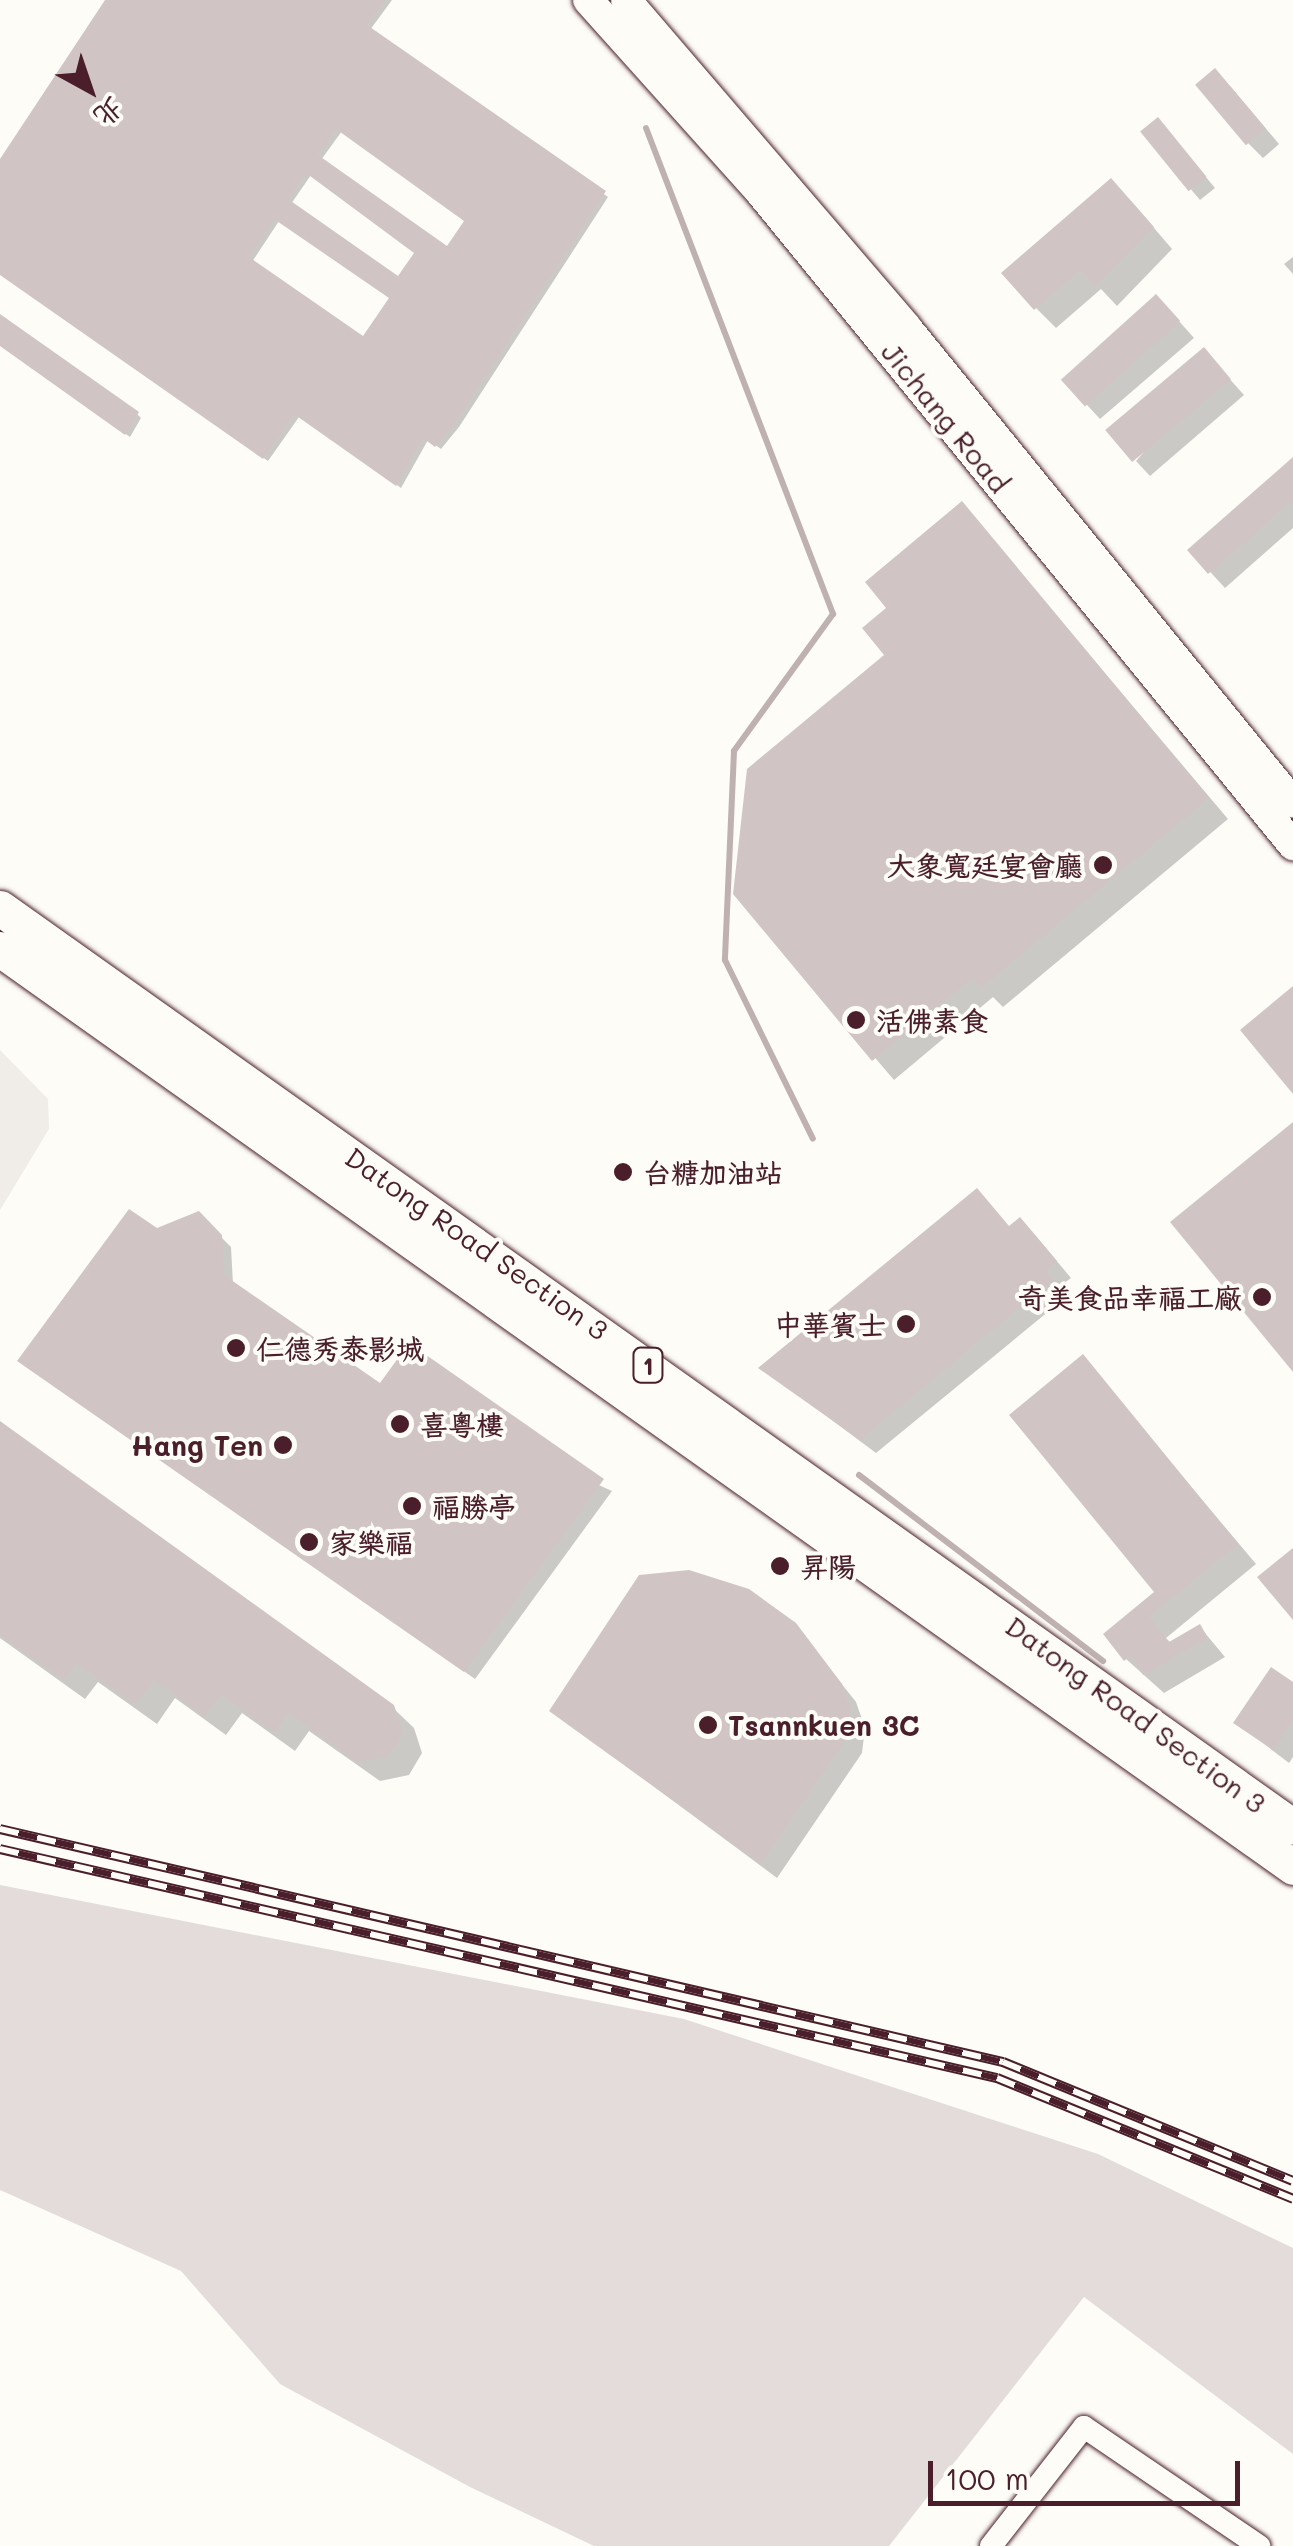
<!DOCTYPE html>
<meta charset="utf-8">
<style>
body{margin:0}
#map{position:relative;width:1293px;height:2546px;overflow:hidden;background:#fdfcf7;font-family:Mali,"LXGW WenKai TC",sans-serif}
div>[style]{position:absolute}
.built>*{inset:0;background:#f0ece8}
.green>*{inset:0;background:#e3dcda}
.shadow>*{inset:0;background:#0003}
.stream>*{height:6px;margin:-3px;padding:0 3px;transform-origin:3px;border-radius:3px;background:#c0b1b1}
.building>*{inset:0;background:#d0c5c4;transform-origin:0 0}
.roads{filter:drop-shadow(0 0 2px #4a1f2b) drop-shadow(0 0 2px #4a1f2b)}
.street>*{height:22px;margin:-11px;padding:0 11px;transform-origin:11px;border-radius:11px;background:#fdfcf7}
.secondary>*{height:30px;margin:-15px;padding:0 15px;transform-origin:15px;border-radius:15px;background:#fdfcf7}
.primary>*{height:35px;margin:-17.5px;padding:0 17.5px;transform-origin:17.5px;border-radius:17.5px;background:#fdfcf7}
.rail>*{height:10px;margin-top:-5px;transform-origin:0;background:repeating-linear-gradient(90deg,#fdfcf7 0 19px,#4a1f2b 0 38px);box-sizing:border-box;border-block:2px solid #4a1f2b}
.dots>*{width:28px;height:28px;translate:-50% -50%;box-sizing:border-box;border:5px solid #fdfcf7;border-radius:50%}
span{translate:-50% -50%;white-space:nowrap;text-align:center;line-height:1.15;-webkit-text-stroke:8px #fdfcf7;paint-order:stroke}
.shield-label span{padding:2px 8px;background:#fdfcf7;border:2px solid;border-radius:8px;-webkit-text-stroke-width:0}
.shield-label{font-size:25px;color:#4a1f2b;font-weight:700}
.street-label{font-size:28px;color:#4a1f2b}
.poi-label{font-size:28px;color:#4a1f2b;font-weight:700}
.right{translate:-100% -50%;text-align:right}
.left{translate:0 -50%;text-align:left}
.north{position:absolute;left:40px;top:40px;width:100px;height:100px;-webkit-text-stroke:8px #fdfcf7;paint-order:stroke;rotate:140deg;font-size:28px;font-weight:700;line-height:40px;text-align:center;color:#4a1f2b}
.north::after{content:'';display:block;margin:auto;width:35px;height:45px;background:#4a1f2b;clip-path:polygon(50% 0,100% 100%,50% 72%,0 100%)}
.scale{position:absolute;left:928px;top:2461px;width:312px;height:45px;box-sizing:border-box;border:5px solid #4a1f2b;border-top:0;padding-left:12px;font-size:30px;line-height:35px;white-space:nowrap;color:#4a1f2b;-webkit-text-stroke:8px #fdfcf7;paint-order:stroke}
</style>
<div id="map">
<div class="built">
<div style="clip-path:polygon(0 1050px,48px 1099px,49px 1129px,0 1210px)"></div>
</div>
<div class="green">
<div style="clip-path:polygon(0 1885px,684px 2019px,1098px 2154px,1293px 2248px,1293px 2454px,1084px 2297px,889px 2546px,594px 2546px,470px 2487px,280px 2384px,181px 2271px,0 2190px)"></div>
</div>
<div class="shadow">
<div style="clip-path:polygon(evenodd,106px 0,392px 0,370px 30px,608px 197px,459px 427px,441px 449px,428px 440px,401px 488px,299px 417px,268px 461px,0 273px,0 164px,106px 0,342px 131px,467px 222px,448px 249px,321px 160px,342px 131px,106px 0,311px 175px,417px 253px,398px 279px,291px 204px,311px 175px,106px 0,279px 221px,391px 299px,363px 340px,252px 262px,279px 221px)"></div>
<div style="clip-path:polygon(1230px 86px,1279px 144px,1263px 158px,1248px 143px)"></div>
<div style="clip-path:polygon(1167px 130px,1215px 188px,1200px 200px,1143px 133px)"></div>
<div style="clip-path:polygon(1131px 201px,1172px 249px,1117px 306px,1101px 289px,1056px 328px,1036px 308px)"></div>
<div style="clip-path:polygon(1293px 257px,1293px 274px,1284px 264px)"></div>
<div style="clip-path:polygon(1171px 312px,1194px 338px,1100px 419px,1063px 379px)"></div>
<div style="clip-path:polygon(0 318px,137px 414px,141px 418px,130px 437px,0 344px)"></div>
<div style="clip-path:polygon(1218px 366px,1244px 395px,1150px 476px,1136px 461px)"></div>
<div style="clip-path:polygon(1293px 460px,1293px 528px,1225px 588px,1190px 550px)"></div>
<div style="clip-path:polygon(962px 504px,1228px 819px,1003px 1007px,993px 997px,894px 1080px,735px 894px,888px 656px)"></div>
<div style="clip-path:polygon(198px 1214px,231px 1247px,233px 1284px,380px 1386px,612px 1491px,475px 1679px,20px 1360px)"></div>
<div style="clip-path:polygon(1010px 1228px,1035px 1235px,1071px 1278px,1059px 1287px,1066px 1297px,876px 1453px,762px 1368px)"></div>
<div style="clip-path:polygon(1083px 1358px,1256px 1564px,1166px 1638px,1171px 1643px,1200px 1627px,1225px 1657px,1164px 1693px,1126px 1659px,1158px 1592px)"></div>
<div style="clip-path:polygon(0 1424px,392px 1707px,414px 1728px,422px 1753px,409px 1775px,380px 1781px,309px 1731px,295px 1751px,242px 1713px,226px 1735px,175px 1698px,157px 1724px,98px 1682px,85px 1699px,0 1638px)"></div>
<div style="clip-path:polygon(795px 1625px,856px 1702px,865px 1728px,862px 1753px,777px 1878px,552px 1711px)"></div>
<div style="clip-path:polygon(1293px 1685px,1293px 1757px,1289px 1763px,1237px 1723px)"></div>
</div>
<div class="stream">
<div style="left:646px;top:128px;width:521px;rotate:68.95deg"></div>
<div style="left:833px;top:614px;width:169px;rotate:125.9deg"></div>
<div style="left:734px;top:751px;width:209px;rotate:92.5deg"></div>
<div style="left:725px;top:960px;width:199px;rotate:63.8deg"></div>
<div style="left:859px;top:1475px;width:307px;rotate:37.3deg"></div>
</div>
<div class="building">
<div style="clip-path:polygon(evenodd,105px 0,385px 0,367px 25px,606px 191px,455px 423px,435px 447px,423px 438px,396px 486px,294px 414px,263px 459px,0 275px,0 159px,105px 0,336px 129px,464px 221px,447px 246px,318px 155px,336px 129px,105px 0,306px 173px,414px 253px,398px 276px,288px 199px,306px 173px,105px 0,274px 219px,389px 298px,363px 336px,249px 257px,274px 219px)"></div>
<div style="left:1215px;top:68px;width:79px;height:26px;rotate:50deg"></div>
<div style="left:1158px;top:117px;width:77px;height:23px;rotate:51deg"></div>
<div style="clip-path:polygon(1111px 178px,1154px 227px,1095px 287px,1080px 270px,1034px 310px,1001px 273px)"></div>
<div style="left:1156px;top:294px;width:36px;height:128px;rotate:48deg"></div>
<div style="clip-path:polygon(0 314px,139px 412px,125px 435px,0 346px)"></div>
<div style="left:1204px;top:347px;width:42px;height:129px;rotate:50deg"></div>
<div style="clip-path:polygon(1293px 457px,1293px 500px,1208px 574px,1187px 550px)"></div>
<div style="clip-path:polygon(962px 501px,1209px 798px,981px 988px,972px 978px,872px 1061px,733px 894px,747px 769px,884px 655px,862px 628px,886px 608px,865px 582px)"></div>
<div style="clip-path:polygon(1293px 986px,1293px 1094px,1240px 1030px)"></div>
<div style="clip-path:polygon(1293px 1122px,1293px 1372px,1170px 1222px)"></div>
<div style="clip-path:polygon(977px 1188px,1009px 1226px,1020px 1217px,1057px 1261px,1046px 1271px,1053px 1280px,860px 1440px,758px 1368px)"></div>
<div style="clip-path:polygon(129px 1209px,157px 1228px,199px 1211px,222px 1235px,224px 1275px,380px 1383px,409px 1343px,604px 1479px,464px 1672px,17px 1361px)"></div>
<div style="clip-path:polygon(1083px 1354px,1238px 1544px,1149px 1617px,1169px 1642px,1200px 1624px,1208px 1638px,1143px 1675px,1131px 1655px,1124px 1661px,1103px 1634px,1154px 1592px,1009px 1415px)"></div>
<div style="clip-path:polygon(0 1421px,394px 1705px,403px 1732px,389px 1756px,357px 1762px,288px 1713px,274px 1732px,221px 1695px,205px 1716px,154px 1680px,136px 1705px,76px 1663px,64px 1680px,0 1635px)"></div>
<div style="clip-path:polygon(1293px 1548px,1293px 1620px,1257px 1577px)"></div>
<div style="clip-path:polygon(689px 1570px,749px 1589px,796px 1623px,842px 1684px,851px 1711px,847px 1738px,761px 1864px,549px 1711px,639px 1575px)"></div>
<div style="clip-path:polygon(1271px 1667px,1293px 1682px,1293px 1720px,1273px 1750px,1233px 1723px)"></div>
</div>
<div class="roads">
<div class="street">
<div style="left:991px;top:2546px;width:151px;rotate:-52deg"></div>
<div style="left:1084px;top:2427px;width:212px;rotate:34.2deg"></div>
</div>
<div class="secondary">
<div style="left:588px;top:0;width:259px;rotate:48.1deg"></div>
<div style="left:761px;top:193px;width:842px;rotate:50.79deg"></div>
<div style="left:626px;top:0;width:430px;rotate:49.4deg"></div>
<div style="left:906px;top:327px;width:613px;rotate:50.89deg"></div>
</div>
<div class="primary">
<div style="left:0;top:908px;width:1586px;rotate:35.4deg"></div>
<div style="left:0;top:949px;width:1586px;rotate:35.37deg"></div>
</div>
</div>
<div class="rail">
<div style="left:0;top:1829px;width:1030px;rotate:13.08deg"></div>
<div style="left:1003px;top:2062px;width:313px;rotate:22.3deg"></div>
<div style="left:0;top:1849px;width:1023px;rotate:12.94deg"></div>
<div style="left:997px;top:2078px;width:320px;rotate:22.2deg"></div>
</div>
<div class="dots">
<div style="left:1103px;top:865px;background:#4a1f2b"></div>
<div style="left:856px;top:1020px;background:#4a1f2b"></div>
<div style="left:623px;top:1172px;background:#4a1f2b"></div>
<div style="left:1262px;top:1297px;background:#4a1f2b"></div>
<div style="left:906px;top:1324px;background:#4a1f2b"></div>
<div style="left:236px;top:1348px;background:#4a1f2b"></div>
<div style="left:400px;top:1424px;background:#4a1f2b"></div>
<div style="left:283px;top:1445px;background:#4a1f2b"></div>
<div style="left:412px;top:1506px;background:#4a1f2b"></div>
<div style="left:309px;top:1542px;background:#4a1f2b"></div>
<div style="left:780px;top:1566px;background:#4a1f2b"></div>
<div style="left:708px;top:1725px;background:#4a1f2b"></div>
</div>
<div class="shield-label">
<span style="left:648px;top:1365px">1</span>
</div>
<div class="street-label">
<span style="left:946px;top:417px;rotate:51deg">Jichang Road</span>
<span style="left:477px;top:1243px;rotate:35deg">Datong Road Section 3</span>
<span style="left:1136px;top:1714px;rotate:36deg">Datong Road Section 3</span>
</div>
<div class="poi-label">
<span class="right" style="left:1083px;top:865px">大象寬廷宴會廳</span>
<span class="left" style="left:876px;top:1020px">活佛素食</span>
<span class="left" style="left:643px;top:1172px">台糖加油站</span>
<span class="right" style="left:1242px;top:1297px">奇美食品幸福工廠</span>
<span class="right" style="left:886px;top:1324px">中華賓士</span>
<span class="left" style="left:256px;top:1348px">仁德秀泰影城</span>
<span class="left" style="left:420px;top:1424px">喜粵樓</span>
<span class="right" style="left:263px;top:1445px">Hang Ten</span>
<span class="left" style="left:432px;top:1506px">福勝亭</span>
<span class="left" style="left:329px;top:1542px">家樂福</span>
<span class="left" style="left:800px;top:1566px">昇陽</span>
<span class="left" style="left:728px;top:1725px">Tsannkuen 3C</span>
</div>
<div class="north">北</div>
<div class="scale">100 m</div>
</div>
